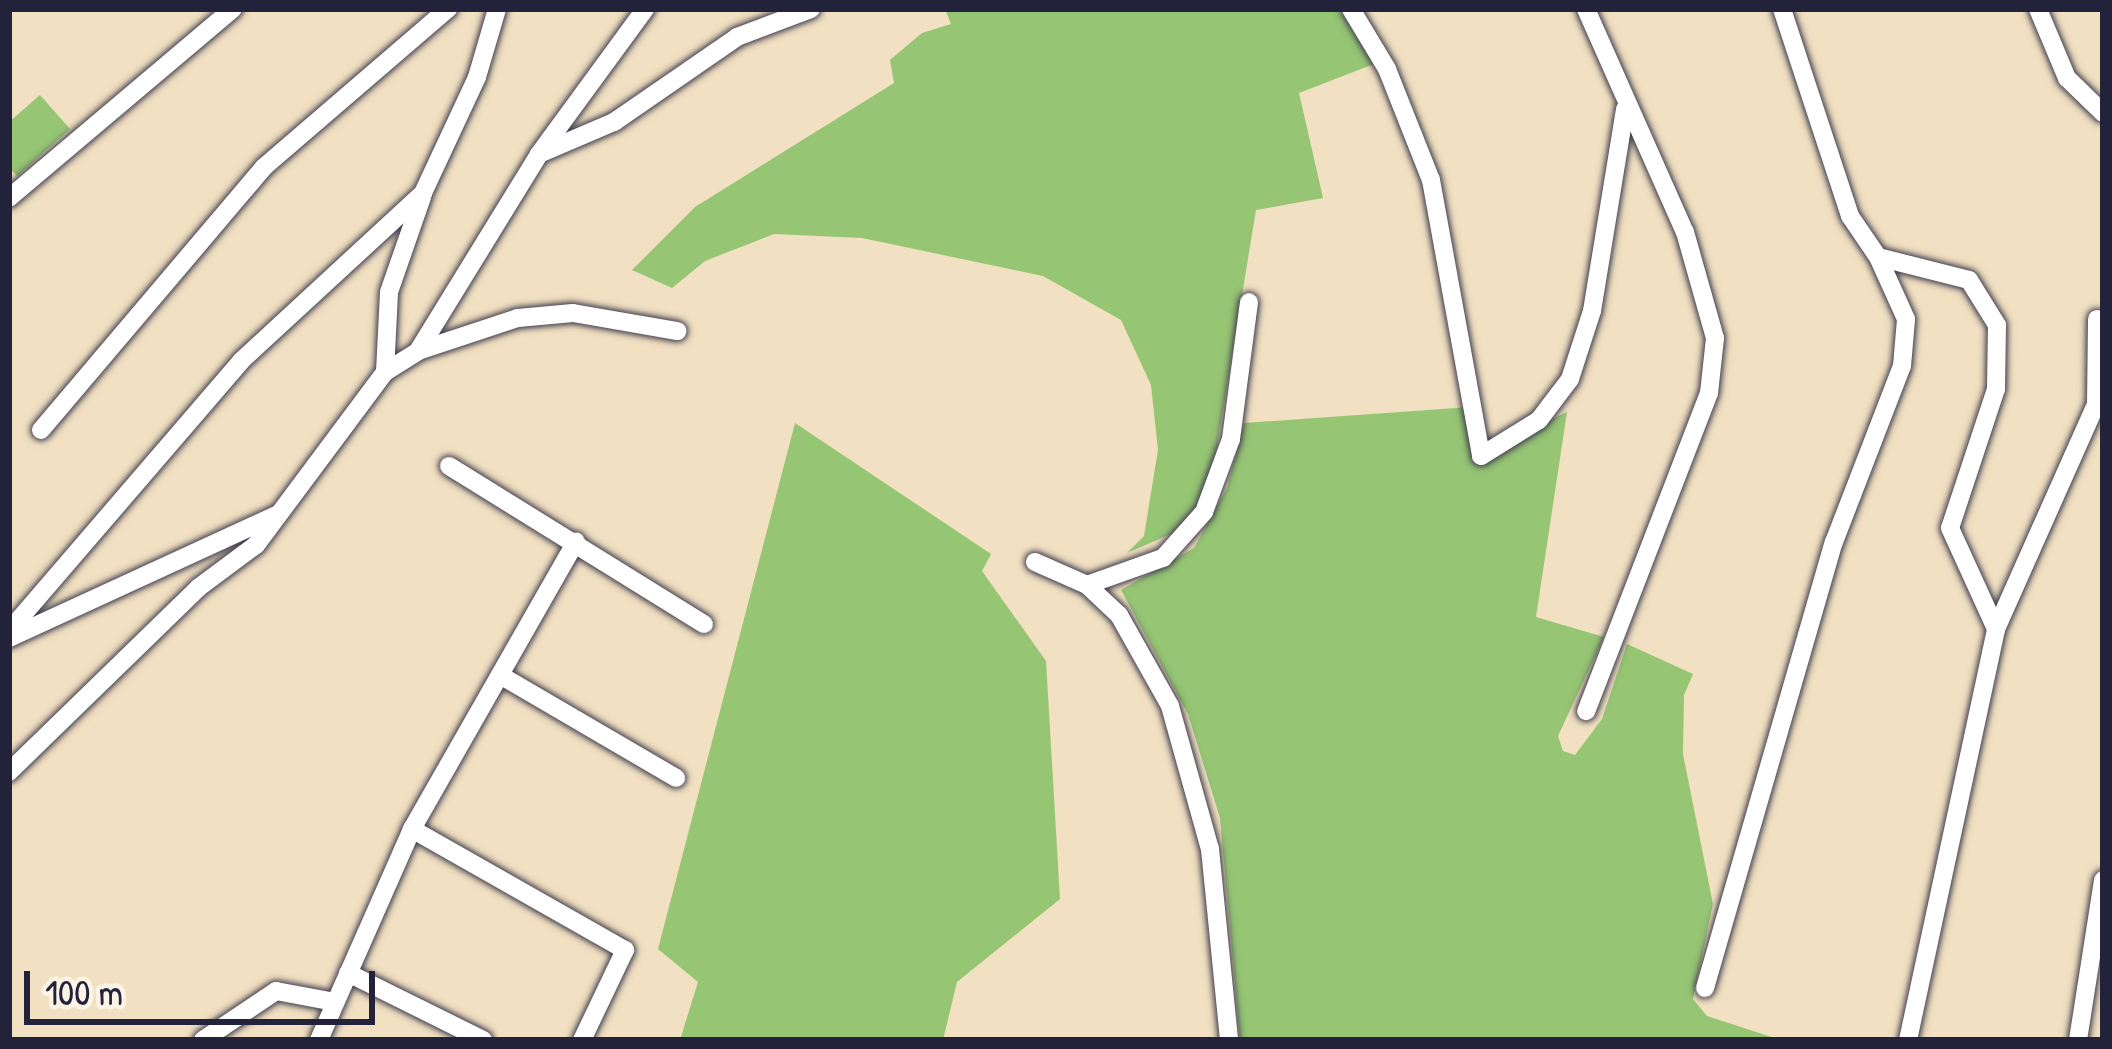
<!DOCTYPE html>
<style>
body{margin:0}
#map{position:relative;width:2112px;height:1049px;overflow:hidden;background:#f1e0c1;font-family:"Patrick Hand",sans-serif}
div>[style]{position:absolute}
.green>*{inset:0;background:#96c574}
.roads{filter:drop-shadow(0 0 3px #413e4f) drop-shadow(0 0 3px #413e4f)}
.street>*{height:18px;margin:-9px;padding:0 9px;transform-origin:9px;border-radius:9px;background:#fff}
span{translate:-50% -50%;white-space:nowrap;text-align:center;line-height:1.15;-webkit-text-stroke:10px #fcf5e5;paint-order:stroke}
.frame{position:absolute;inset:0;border:12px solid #22223b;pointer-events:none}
.scale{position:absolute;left:24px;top:971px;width:351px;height:54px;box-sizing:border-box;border:6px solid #22223b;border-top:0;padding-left:15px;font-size:36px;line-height:42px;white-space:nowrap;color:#22223b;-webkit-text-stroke:9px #fcf5e5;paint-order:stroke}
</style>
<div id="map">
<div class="green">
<div style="clip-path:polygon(945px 9px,1339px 9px,1374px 64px,1299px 93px,1323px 198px,1256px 210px,1215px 459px,1196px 506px,1173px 533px,1127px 553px,1144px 536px,1158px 450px,1151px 385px,1121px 320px,1043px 276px,862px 238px,774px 234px,705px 261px,672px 288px,632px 270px,695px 207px,894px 83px,890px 60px,922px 33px,951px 24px)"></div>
<div style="clip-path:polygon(40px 95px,70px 129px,17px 176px,9px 168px,9px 122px)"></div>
<div style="clip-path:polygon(1470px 407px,1477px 454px,1567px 412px,1536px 617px,1604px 637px,1558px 736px,1563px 751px,1575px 755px,1602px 719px,1627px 644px,1693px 674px,1684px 695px,1683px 754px,1713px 904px,1693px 999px,1707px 1016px,1781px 1040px,1240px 1040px,1220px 818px,1188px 714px,1121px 590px,1194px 548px,1227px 488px,1244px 423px)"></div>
<div style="clip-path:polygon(795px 423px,991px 554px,982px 571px,1046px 661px,1060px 899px,957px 982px,943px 1040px,680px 1040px,698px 982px,658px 949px)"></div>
</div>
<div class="roads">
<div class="street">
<div style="left:1351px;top:9px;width:70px;rotate:59deg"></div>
<div style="left:1387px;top:69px;width:119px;rotate:68.4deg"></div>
<div style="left:1431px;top:180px;width:280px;rotate:79.7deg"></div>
<div style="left:1481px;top:456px;width:68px;rotate:-31.8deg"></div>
<div style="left:1539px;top:420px;width:51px;rotate:-52.9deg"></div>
<div style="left:1570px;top:379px;width:71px;rotate:-72.1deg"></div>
<div style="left:1592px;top:311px;width:205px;rotate:-80.7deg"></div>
<div style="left:1586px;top:9px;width:244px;rotate:66.1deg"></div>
<div style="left:1685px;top:232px;width:110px;rotate:74.2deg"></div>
<div style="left:1715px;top:338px;width:55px;rotate:96.2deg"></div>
<div style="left:1709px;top:393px;width:341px;rotate:111.1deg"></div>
<div style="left:1782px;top:9px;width:218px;rotate:71.8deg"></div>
<div style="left:1850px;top:216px;width:50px;rotate:55.7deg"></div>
<div style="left:1878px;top:257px;width:94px;rotate:14.2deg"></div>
<div style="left:1969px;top:280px;width:53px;rotate:58.1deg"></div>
<div style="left:1997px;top:325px;width:64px;rotate:90.9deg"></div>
<div style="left:1996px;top:389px;width:146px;rotate:108.3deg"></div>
<div style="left:1950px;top:528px;width:111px;rotate:65.5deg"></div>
<div style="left:2038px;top:9px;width:75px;rotate:67.2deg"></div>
<div style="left:2067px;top:78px;width:50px;rotate:44.2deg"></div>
<div style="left:539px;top:154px;width:82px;rotate:-23.1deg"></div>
<div style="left:614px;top:122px;width:150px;rotate:-34.6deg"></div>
<div style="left:737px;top:37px;width:79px;rotate:-20.7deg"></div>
<div style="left:9px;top:198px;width:293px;rotate:-40.2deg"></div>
<div style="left:418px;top:351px;width:231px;rotate:-58.4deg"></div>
<div style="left:539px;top:154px;width:180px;rotate:-53.8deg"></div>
<div style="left:385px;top:372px;width:80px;rotate:-87.1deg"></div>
<div style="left:389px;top:292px;width:101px;rotate:-70.8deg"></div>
<div style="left:41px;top:430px;width:345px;rotate:-49.7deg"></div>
<div style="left:264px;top:167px;width:243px;rotate:-40.7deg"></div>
<div style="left:449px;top:466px;width:300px;rotate:31.8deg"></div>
<div style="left:1035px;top:562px;width:57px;rotate:23.9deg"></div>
<div style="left:1087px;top:585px;width:44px;rotate:43.2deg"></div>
<div style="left:1119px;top:615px;width:104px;rotate:60.7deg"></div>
<div style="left:1170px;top:706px;width:148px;rotate:74.4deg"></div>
<div style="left:1210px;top:849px;width:192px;rotate:84.3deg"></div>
<div style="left:1087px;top:585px;width:81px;rotate:-19.6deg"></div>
<div style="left:1163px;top:558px;width:62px;rotate:-48.3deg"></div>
<div style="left:1204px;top:512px;width:78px;rotate:-69.7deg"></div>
<div style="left:1231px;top:439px;width:138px;rotate:-82.5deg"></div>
<div style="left:9px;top:631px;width:356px;rotate:-49.3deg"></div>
<div style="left:241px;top:361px;width:248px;rotate:-42.7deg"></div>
<div style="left:423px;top:193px;width:128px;rotate:-65deg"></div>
<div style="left:477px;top:77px;width:71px;rotate:-73.6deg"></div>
<div style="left:9px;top:638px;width:295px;rotate:-24.7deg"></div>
<div style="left:500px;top:675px;width:204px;rotate:30.3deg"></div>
<div style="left:9px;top:772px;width:264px;rotate:-44.2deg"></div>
<div style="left:198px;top:588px;width:72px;rotate:-36.6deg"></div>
<div style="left:256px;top:545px;width:216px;rotate:-53.3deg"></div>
<div style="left:385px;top:372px;width:39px;rotate:-32deg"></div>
<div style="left:418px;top:351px;width:105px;rotate:-18.3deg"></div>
<div style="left:518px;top:318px;width:55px;rotate:-5.2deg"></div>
<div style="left:573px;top:313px;width:106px;rotate:9.8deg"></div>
<div style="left:412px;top:829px;width:245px;rotate:29.6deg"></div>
<div style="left:625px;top:950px;width:100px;rotate:115.5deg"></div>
<div style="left:348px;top:973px;width:151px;rotate:26.4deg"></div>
<div style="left:1705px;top:988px;width:464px;rotate:-73.9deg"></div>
<div style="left:1834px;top:542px;width:189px;rotate:-68.9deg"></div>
<div style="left:1902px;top:366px;width:47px;rotate:-85.1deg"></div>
<div style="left:1906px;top:319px;width:68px;rotate:-114.3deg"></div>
<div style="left:203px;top:1040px;width:88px;rotate:-33.9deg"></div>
<div style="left:276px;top:991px;width:59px;rotate:10.7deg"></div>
<div style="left:319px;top:1040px;width:231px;rotate:-66.2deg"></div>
<div style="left:412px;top:829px;width:331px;rotate:-60.3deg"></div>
<div style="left:1908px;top:1040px;width:420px;rotate:-77.9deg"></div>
<div style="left:1996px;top:629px;width:246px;rotate:-66deg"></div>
<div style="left:2096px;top:404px;width:85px;rotate:-89.3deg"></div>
<div style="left:2078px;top:1040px;width:162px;rotate:-81.1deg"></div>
</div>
</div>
<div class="frame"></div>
<div class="scale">100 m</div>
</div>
